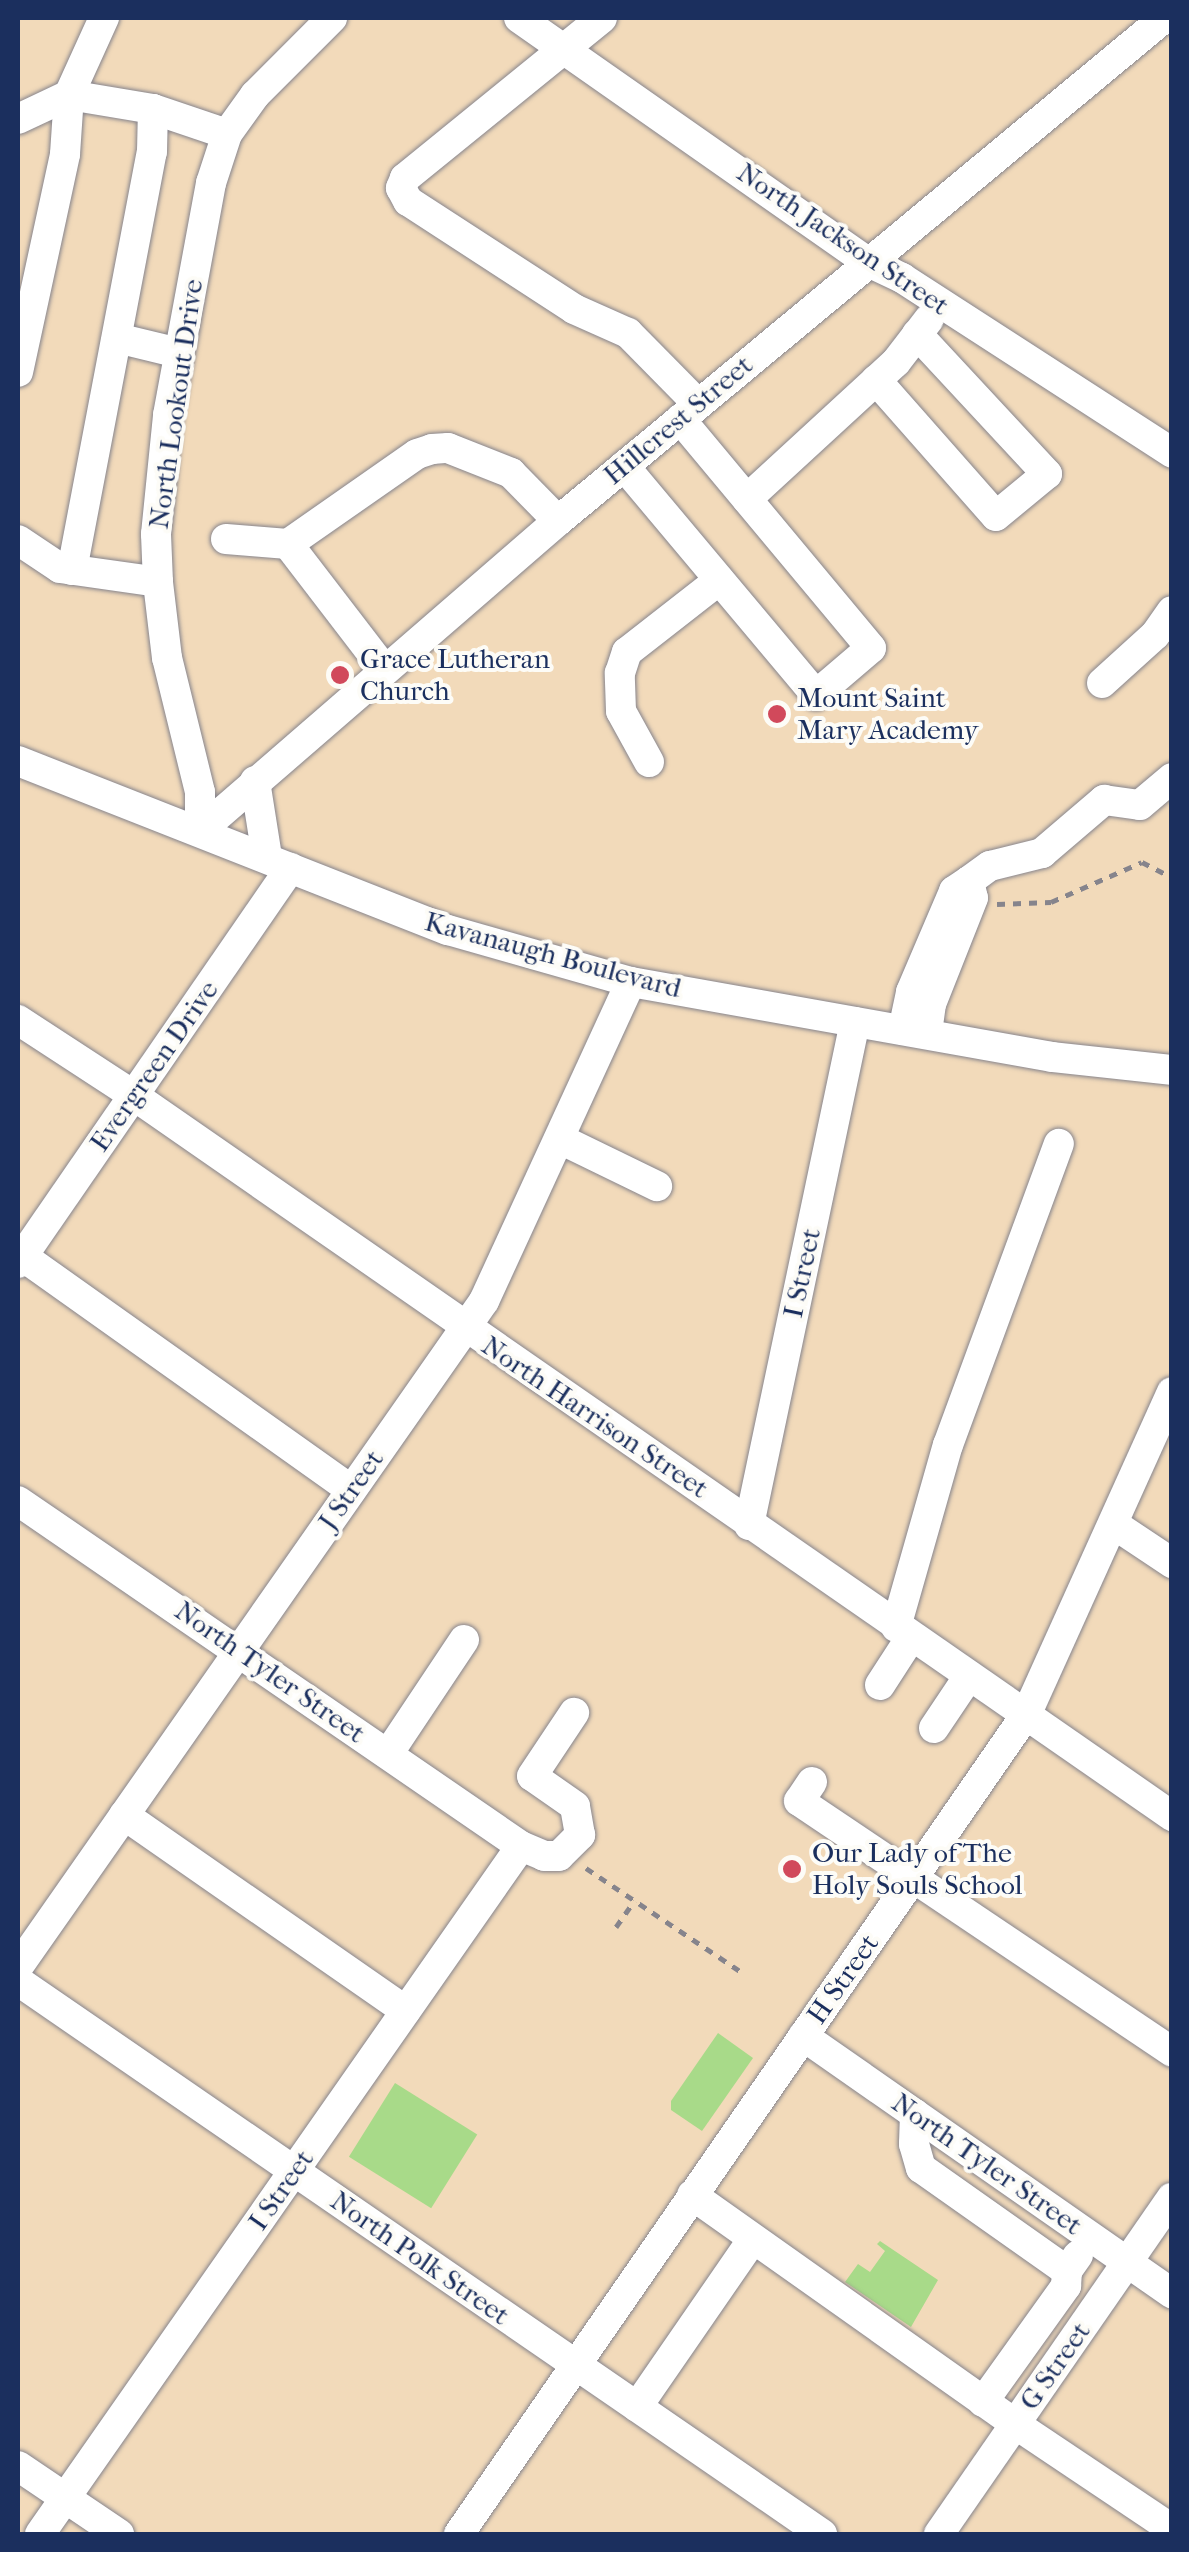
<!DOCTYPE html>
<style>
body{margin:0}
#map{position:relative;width:1189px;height:2552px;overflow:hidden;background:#f2daba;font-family:"IM FELL French Canon",serif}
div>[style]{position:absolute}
.green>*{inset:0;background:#a8da89;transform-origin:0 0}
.path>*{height:5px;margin-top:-2.5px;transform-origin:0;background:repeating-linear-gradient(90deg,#86848c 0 8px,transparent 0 16px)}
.roads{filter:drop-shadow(0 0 2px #86848c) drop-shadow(0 0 2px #86848c)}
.minor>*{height:30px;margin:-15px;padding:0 15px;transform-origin:15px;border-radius:15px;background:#fff}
.dots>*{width:28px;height:28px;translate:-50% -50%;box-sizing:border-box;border:5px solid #fdfcf7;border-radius:50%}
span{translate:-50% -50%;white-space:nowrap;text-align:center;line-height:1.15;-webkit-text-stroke:8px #fdfcf7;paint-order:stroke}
.street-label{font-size:28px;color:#1b2f5e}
.poi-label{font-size:28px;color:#1b2f5e}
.left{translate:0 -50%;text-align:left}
.frame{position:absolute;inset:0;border:20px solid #1b2f5e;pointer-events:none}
</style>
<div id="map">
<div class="green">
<div style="clip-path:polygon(718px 2033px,753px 2058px,702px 2131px,671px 2110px,671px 2101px)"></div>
<div style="left:395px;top:2083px;width:97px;height:87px;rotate:32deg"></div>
<div style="clip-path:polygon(880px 2241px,938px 2280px,911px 2327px,845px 2282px,858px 2264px,870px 2272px,885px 2251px,877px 2244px)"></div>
</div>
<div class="path">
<div style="left:997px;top:904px;width:54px;rotate:-2.1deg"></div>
<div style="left:1051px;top:902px;width:99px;rotate:-23.7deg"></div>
<div style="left:1142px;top:862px;width:34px;rotate:27deg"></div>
<div style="left:586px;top:1868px;width:189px;rotate:33.8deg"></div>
<div style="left:616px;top:1927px;width:32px;rotate:-55deg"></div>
</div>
<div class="roads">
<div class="minor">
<div style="left:519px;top:18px;width:426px;rotate:35deg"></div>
<div style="left:868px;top:262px;width:38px;rotate:25deg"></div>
<div style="left:902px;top:278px;width:322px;rotate:32.9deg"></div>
<div style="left:602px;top:18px;width:254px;rotate:140.9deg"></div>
<div style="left:405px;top:178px;width:11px;rotate:112deg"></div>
<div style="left:401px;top:188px;width:15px;rotate:62deg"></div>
<div style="left:408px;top:201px;width:198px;rotate:33deg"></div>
<div style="left:574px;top:309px;width:59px;rotate:24deg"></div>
<div style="left:628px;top:333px;width:100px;rotate:45.4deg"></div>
<div style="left:18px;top:119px;width:56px;rotate:-25.2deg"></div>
<div style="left:69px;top:95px;width:85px;rotate:-65.6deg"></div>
<div style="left:117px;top:338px;width:64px;rotate:13.6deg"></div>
<div style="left:18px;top:372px;width:223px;rotate:-77.8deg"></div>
<div style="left:65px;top:154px;width:59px;rotate:-86.1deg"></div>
<div style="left:69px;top:95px;width:85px;rotate:9.5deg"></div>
<div style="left:153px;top:109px;width:78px;rotate:18.7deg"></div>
<div style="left:876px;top:380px;width:181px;rotate:48.6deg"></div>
<div style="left:996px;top:516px;width:66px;rotate:-39.5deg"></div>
<div style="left:1047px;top:474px;width:191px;rotate:-132.9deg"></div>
<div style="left:624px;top:466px;width:299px;rotate:50deg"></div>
<div style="left:816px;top:695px;width:72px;rotate:-40.5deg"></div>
<div style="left:871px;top:648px;width:298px;rotate:-129.8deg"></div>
<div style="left:747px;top:499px;width:202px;rotate:-42.6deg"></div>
<div style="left:896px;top:362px;width:54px;rotate:-52.5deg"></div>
<div style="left:226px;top:539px;width:62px;rotate:4.6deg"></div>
<div style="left:288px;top:544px;width:157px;rotate:-34.9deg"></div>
<div style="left:417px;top:454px;width:16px;rotate:-18deg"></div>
<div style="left:432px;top:449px;width:16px;rotate:-4deg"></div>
<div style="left:448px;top:448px;width:68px;rotate:21.6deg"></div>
<div style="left:511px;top:473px;width:67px;rotate:45.6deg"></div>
<div style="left:18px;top:540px;width:50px;rotate:33.7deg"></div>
<div style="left:60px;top:568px;width:99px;rotate:8.1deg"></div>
<div style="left:288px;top:544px;width:158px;rotate:52.5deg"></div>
<div style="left:72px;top:570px;width:426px;rotate:-79.2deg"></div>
<div style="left:152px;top:152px;width:43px;rotate:-88.7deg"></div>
<div style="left:1102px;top:683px;width:72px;rotate:-42.2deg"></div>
<div style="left:1155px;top:635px;width:29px;rotate:-55deg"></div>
<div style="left:18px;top:761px;width:462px;rotate:21.5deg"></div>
<div style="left:448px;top:930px;width:190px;rotate:15.9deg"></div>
<div style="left:631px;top:982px;width:428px;rotate:10.1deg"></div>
<div style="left:1052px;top:1057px;width:121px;rotate:6.2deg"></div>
<div style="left:649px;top:762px;width:58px;rotate:-118.8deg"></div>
<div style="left:621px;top:711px;width:38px;rotate:-92deg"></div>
<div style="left:620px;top:673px;width:22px;rotate:-72deg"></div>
<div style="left:627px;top:652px;width:117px;rotate:-38deg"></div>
<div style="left:255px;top:781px;width:77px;rotate:81deg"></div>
<div style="left:200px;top:831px;width:474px;rotate:-40.9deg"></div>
<div style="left:558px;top:521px;width:788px;rotate:-39.69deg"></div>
<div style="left:200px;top:831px;width:39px;rotate:-90deg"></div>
<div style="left:200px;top:792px;width:138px;rotate:-103.8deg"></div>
<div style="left:167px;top:658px;width:77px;rotate:-96.8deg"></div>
<div style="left:158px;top:582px;width:48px;rotate:-92.4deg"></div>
<div style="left:156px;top:534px;width:120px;rotate:-84.2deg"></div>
<div style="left:168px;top:415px;width:236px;rotate:-79.5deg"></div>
<div style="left:211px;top:183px;width:52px;rotate:-71.9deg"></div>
<div style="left:227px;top:134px;width:48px;rotate:-54.3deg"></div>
<div style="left:255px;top:95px;width:109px;rotate:-45deg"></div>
<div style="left:969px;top:881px;width:26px;rotate:-36deg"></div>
<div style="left:990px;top:866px;width:54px;rotate:-14deg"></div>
<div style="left:1042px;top:853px;width:82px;rotate:-40.5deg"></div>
<div style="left:1104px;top:800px;width:36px;rotate:8deg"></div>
<div style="left:1140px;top:805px;width:42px;rotate:-40.2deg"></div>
<div style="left:18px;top:1020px;width:137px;rotate:33.1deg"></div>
<div style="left:133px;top:1095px;width:1265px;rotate:34.76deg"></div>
<div style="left:903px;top:1030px;width:39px;rotate:-78deg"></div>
<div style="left:911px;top:992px;width:110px;rotate:-66.9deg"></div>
<div style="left:954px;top:891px;width:18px;rotate:-34deg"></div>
<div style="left:969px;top:881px;width:17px;rotate:77deg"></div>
<div style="left:973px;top:898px;width:114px;rotate:111.6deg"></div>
<div style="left:931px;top:1004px;width:30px;rotate:98deg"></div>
<div style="left:560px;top:1139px;width:108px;rotate:25.9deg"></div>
<div style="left:18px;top:1253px;width:409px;rotate:35.4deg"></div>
<div style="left:18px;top:1263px;width:480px;rotate:-55.4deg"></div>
<div style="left:18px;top:1501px;width:610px;rotate:34.45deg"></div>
<div style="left:521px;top:1846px;width:25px;rotate:23deg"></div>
<div style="left:544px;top:1856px;width:15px"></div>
<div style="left:559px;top:1856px;width:30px;rotate:-45deg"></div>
<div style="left:580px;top:1835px;width:29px;rotate:-100deg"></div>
<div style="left:575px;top:1806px;width:52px;rotate:-145.1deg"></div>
<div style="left:532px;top:1776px;width:76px;rotate:-56.3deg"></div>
<div style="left:749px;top:1525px;width:514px;rotate:-78.1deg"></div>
<div style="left:1115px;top:1525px;width:69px;rotate:33.7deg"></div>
<div style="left:896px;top:1627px;width:189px;rotate:-74.1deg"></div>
<div style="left:948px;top:1445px;width:321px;rotate:-69.8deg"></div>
<div style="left:880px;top:1685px;width:57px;rotate:-57.1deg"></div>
<div style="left:934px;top:1728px;width:63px;rotate:-56.1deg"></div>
<div style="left:388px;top:1754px;width:137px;rotate:-56.3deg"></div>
<div style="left:812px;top:1782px;width:23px;rotate:124deg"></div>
<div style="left:799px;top:1801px;width:450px;rotate:33.9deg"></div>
<div style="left:124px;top:1815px;width:343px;rotate:34.8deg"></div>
<div style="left:18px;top:1967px;width:813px;rotate:-55.02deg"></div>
<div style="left:484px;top:1301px;width:351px;rotate:-65.3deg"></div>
<div style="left:18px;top:1981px;width:976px;rotate:34.52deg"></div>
<div style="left:803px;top:2036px;width:450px;rotate:34.9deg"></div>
<div style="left:915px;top:2114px;width:30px;rotate:92deg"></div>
<div style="left:914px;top:2144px;width:25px;rotate:74deg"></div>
<div style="left:921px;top:2168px;width:179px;rotate:35.2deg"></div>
<div style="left:692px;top:2195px;width:396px;rotate:35.3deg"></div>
<div style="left:1015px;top:2424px;width:189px;rotate:33.8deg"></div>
<div style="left:983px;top:2402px;width:143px;rotate:-54.4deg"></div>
<div style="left:1066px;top:2286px;width:15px;rotate:-86deg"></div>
<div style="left:1067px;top:2271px;width:19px;rotate:-55deg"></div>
<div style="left:637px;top:2407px;width:204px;rotate:-55.4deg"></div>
<div style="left:18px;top:2466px;width:122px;rotate:34deg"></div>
<div style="left:40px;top:2534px;width:839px;rotate:-55.04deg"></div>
<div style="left:459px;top:2534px;width:998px;rotate:-55.32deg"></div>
<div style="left:1027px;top:1713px;width:352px;rotate:-65.7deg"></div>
<div style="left:939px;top:2534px;width:409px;rotate:-55.3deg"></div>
</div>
</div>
<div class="dots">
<div style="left:340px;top:675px;background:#d1495b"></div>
<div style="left:777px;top:714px;background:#d1495b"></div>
<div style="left:792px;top:1869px;background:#d1495b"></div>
</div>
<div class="street-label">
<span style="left:843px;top:239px;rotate:34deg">North Jackson Street</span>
<span style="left:176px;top:404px;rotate:-82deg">North Lookout Drive</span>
<span style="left:678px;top:420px;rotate:-40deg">Hillcrest Street</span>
<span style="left:553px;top:955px;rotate:15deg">Kavanaugh Boulevard</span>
<span style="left:154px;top:1066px;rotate:-55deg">Evergreen Drive</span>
<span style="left:802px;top:1273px;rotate:-78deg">I Street</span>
<span style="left:595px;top:1417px;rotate:34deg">North Harrison Street</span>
<span style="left:351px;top:1490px;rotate:-55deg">J Street</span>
<span style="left:270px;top:1672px;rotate:35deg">North Tyler Street</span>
<span style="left:843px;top:1979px;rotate:-55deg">H Street</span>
<span style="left:987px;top:2164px;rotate:35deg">North Tyler Street</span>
<span style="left:281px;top:2190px;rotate:-55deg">I Street</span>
<span style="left:420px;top:2258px;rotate:35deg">North Polk Street</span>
<span style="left:1055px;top:2366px;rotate:-55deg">G Street</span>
</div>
<div class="poi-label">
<span class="left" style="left:360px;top:675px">Grace Lutheran<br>Church</span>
<span class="left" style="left:797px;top:714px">Mount Saint<br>Mary Academy</span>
<span class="left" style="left:812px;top:1869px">Our Lady of The<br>Holy Souls School</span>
</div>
<div class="frame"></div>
</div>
